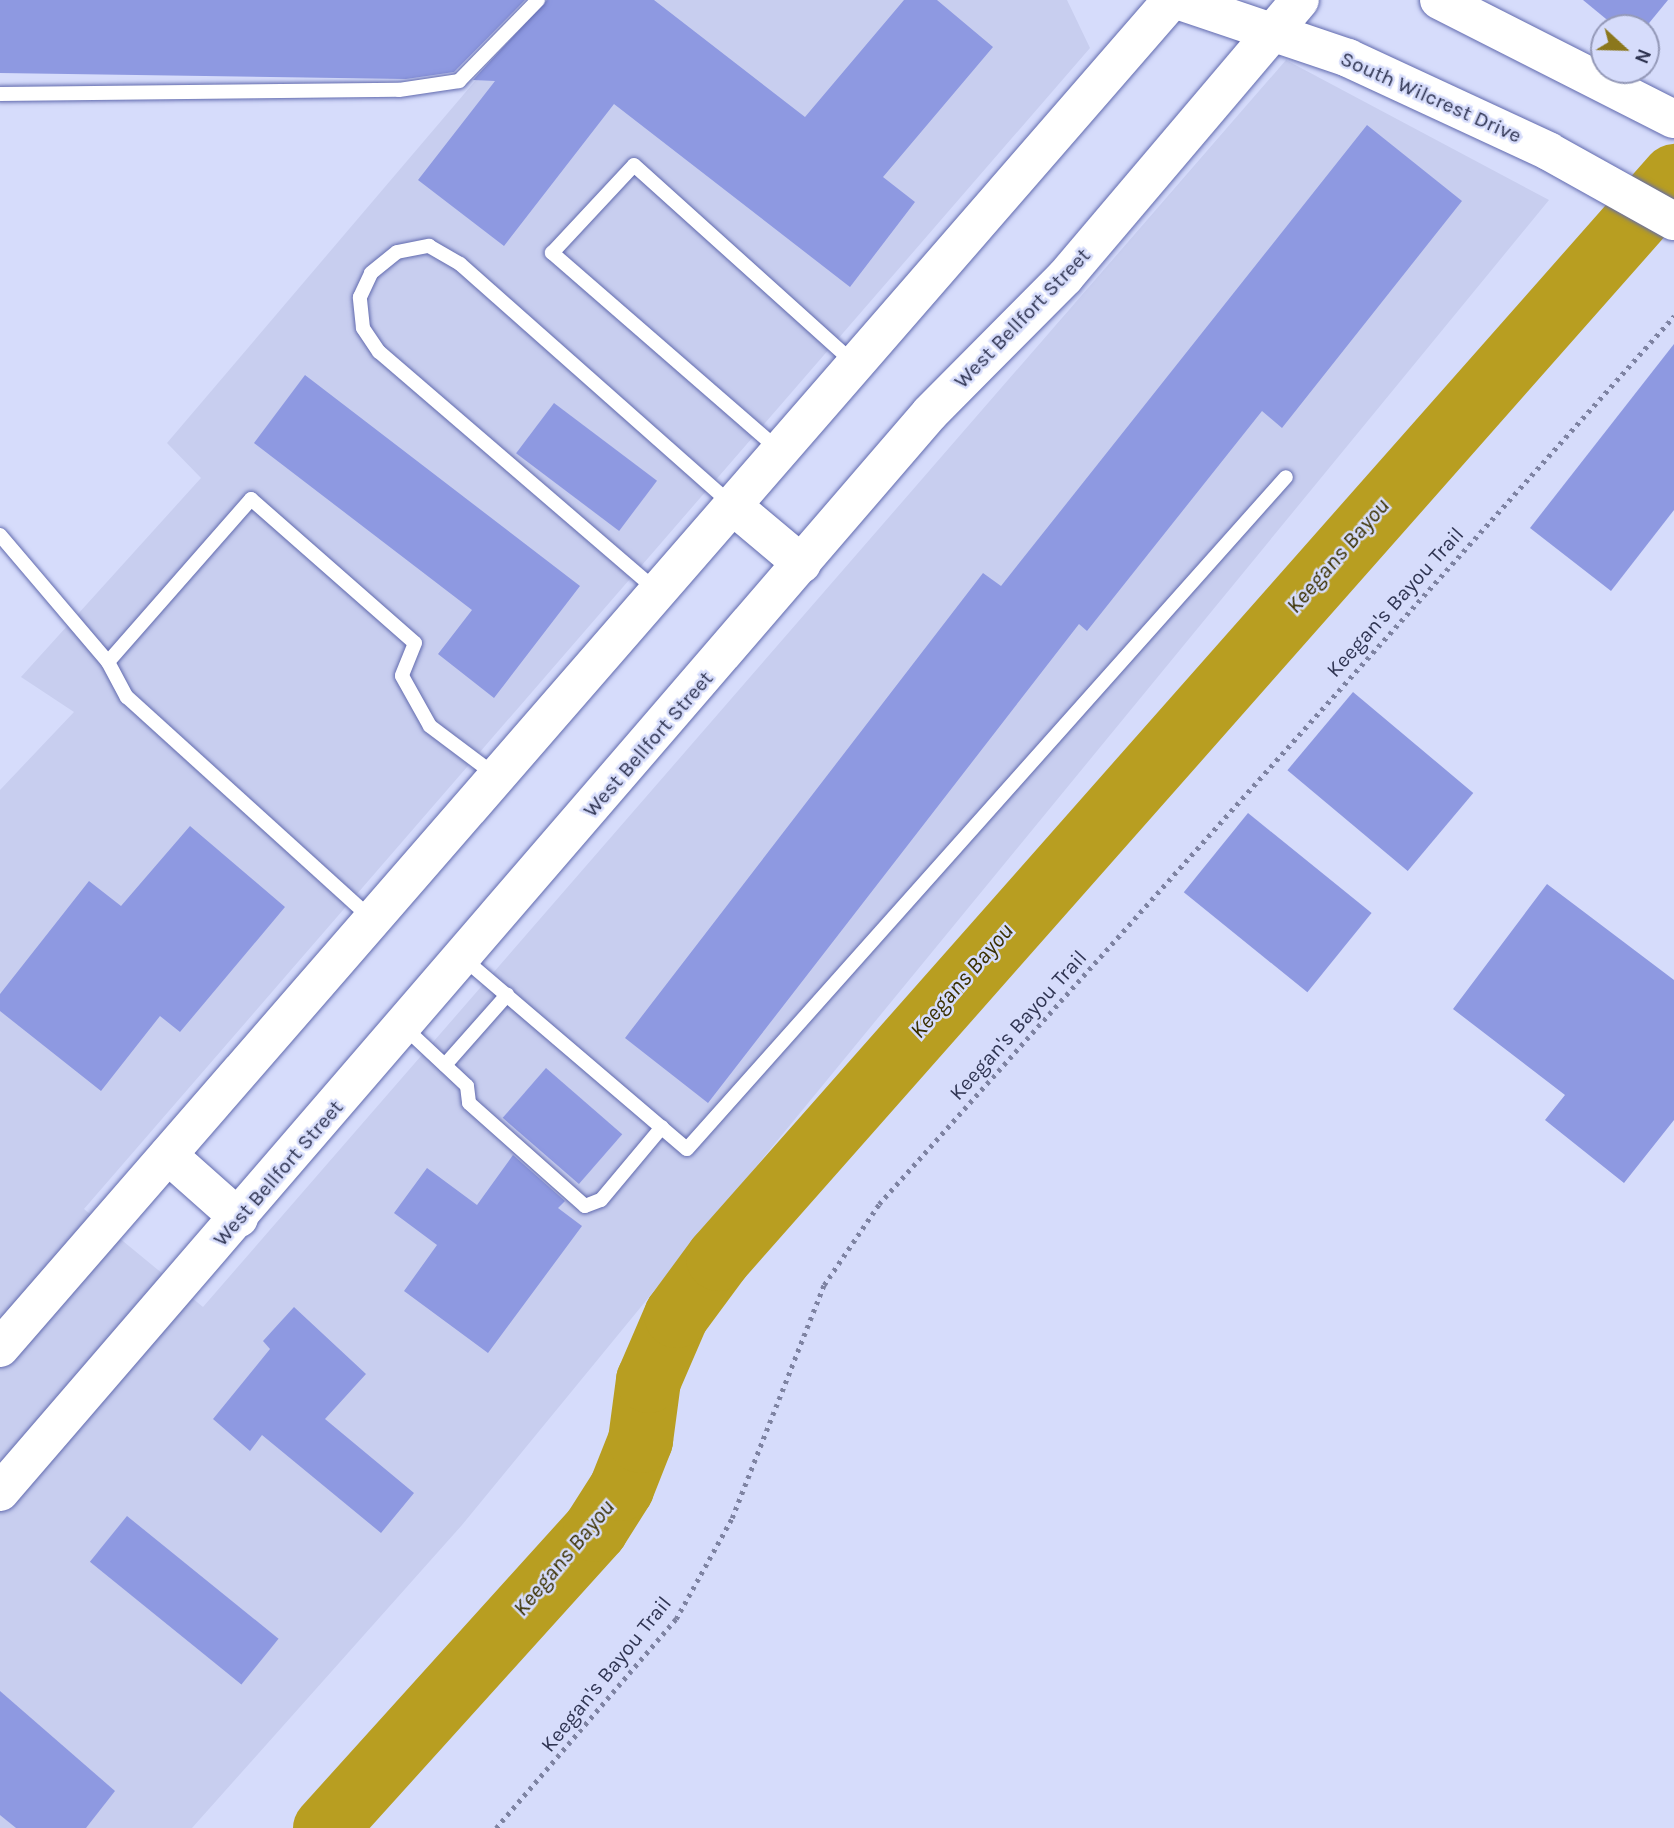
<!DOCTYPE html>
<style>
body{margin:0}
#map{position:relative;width:1674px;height:1828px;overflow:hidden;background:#d6dcfb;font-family:Karla,sans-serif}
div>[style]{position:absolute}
.built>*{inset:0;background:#c8ceef}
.river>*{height:65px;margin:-32.5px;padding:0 32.5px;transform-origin:32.5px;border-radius:32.5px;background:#b89e21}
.building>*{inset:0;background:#8e99e1;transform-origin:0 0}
.path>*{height:4.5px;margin-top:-2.25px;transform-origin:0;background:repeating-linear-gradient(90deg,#7e83a2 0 3.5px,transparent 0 8.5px)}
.roads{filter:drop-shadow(0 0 2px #616aae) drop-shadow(0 0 2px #616aae)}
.service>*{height:14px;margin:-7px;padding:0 7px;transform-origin:7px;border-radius:7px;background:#fff}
.secondary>*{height:38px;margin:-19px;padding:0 19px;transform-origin:19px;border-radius:19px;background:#fff}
span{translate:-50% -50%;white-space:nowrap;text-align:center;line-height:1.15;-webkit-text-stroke:5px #d6dcfb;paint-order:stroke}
.street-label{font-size:21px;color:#303553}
.water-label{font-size:23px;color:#3a3000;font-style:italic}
.north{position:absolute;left:1590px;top:14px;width:70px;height:70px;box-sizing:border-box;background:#d6dcfb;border:2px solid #9499b8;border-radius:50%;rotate:112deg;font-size:19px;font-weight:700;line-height:28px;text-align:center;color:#303553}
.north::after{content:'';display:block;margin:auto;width:24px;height:32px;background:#8b771c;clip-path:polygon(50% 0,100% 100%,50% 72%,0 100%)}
</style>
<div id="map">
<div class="built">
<div style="clip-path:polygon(544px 0,1067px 0,1090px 48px,84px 1209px,203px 1307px,1286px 60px,1549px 200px,462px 1525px,192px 1828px,0 1828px,0 790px,74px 712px,21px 677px,201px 478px,167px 443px)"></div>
</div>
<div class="river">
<div style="left:325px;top:1828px;width:403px;rotate:-47.9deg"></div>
<div style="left:595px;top:1529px;width:49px;rotate:-57.6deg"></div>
<div style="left:621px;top:1488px;width:52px;rotate:-68.4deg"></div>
<div style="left:640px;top:1440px;width:61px;rotate:-82.4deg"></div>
<div style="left:648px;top:1380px;width:71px;rotate:-66.7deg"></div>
<div style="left:676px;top:1315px;width:71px;rotate:-53.6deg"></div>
<div style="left:718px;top:1258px;width:1444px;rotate:-48.54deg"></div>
</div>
<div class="building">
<div style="clip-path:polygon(0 0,525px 0,454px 72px,406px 79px,0 73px)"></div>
<div style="clip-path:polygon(547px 0,654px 0,805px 117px,904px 0,937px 0,993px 47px,883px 177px,915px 202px,850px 287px,614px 104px,504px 246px,418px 180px,495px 81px,473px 80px)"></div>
<div style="clip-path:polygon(1583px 0,1668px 0,1645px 28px,1617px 28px)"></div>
<div style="clip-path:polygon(1367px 125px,1462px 201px,1282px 428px,1262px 411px,1087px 631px,1079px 624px,708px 1103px,625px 1038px,983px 573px,1001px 586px)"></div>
<div style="clip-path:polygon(1674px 344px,1674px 510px,1611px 591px,1530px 528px)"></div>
<div style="clip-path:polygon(305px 375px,580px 586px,494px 698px,438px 654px,472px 610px,254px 443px)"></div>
<div style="left:554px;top:403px;width:129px;height:63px;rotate:37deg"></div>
<div style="left:1353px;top:692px;width:157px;height:102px;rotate:40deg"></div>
<div style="left:1248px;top:813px;width:159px;height:102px;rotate:39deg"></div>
<div style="clip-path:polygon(190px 826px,285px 907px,180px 1032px,160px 1016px,101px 1091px,0 1011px,0 994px,89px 881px,121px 906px)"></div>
<div style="clip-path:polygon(1547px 884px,1674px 980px,1674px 1120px,1624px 1183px,1545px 1120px,1565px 1095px,1453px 1009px)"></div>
<div style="left:546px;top:1068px;width:101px;height:66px;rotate:41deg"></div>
<div style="clip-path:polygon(513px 1155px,565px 1201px,558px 1208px,582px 1226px,488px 1353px,404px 1291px,437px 1245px,394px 1213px,427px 1168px,477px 1205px)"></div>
<div style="clip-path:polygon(294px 1307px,366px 1374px,325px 1419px,414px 1493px,381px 1533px,262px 1435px,250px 1451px,213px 1419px,270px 1349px,263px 1341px)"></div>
<div style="left:127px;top:1516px;width:195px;height:59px;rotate:39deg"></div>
<div style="clip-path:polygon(0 1691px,115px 1791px,86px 1828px,16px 1828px,0 1815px)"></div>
</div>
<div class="path">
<div style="left:496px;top:1828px;width:276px;rotate:-49.3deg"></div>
<div style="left:676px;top:1619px;width:115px;rotate:-61deg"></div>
<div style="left:732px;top:1518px;width:251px;rotate:-68.5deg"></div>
<div style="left:824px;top:1285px;width:98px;rotate:-55.8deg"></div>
<div style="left:879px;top:1204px;width:1192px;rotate:-48.16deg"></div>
</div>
<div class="roads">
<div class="service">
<div style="left:0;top:94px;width:399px;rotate:-0.6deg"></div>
<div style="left:399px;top:90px;width:61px;rotate:-8.5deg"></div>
<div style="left:459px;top:81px;width:113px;rotate:-45.7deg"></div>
<div style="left:779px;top:450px;width:301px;rotate:-139deg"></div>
<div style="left:552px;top:253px;width:120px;rotate:-47deg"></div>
<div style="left:634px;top:165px;width:295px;rotate:42deg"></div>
<div style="left:0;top:535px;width:167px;rotate:49.6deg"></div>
<div style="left:108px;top:662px;width:40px;rotate:62deg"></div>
<div style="left:127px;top:697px;width:331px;rotate:42.2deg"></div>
<div style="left:656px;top:590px;width:365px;rotate:-139.3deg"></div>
<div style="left:379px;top:352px;width:29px;rotate:-124deg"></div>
<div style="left:363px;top:328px;width:31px;rotate:-96deg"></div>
<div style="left:360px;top:297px;width:26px;rotate:-65deg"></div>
<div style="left:371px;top:273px;width:33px;rotate:-39deg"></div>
<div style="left:397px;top:252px;width:33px;rotate:-11deg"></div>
<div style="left:429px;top:246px;width:36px;rotate:30deg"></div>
<div style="left:460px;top:264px;width:363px;rotate:41.5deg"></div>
<div style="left:108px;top:662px;width:217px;rotate:-48.7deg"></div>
<div style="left:251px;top:499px;width:218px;rotate:41.3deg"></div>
<div style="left:415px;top:643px;width:35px;rotate:112deg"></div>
<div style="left:402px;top:676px;width:57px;rotate:60.8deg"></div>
<div style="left:430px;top:726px;width:81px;rotate:37deg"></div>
<div style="left:463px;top:958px;width:294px;rotate:40.5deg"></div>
<div style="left:687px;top:1149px;width:900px;rotate:-48.29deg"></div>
<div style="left:404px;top:1027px;width:86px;rotate:43.1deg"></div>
<div style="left:467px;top:1086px;width:17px;rotate:83deg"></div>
<div style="left:469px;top:1103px;width:155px;rotate:41.6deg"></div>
<div style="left:585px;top:1206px;width:17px;rotate:-21deg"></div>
<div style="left:601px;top:1200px;width:95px;rotate:-50.1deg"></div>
<div style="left:445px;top:1065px;width:94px;rotate:-48.5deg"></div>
</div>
<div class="secondary">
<div style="left:1177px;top:0;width:181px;rotate:18.7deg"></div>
<div style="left:1348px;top:58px;width:221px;rotate:24.9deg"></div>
<div style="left:1548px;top:151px;width:144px;rotate:29.1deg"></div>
<div style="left:1439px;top:0;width:263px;rotate:26.9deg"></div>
<div style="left:733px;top:506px;width:90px;rotate:40deg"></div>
<div style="left:168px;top:1155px;width:95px;rotate:41.6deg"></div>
<div style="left:0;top:1348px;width:1786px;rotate:-49deg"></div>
<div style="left:0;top:1492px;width:1424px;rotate:-49.24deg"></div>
<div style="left:930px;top:413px;width:192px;rotate:-45.2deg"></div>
<div style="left:1065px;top:277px;width:363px;rotate:-49.7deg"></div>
</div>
</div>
<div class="street-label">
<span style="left:1431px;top:97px;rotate:24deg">South Wilcrest Drive</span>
<span style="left:1022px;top:318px;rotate:-46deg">West Bellfort Street</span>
<span style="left:1395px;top:602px;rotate:-48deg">Keegan's Bayou Trail</span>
<span style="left:648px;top:744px;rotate:-49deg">West Bellfort Street</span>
<span style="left:1018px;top:1025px;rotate:-48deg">Keegan's Bayou Trail</span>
<span style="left:278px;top:1173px;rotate:-49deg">West Bellfort Street</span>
<span style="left:606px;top:1674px;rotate:-51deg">Keegan's Bayou Trail</span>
</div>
<div class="water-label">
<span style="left:1338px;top:556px;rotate:-49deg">Keegans Bayou</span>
<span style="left:962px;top:981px;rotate:-49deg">Keegans Bayou</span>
<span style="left:564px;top:1558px;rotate:-50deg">Keegans Bayou</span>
</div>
<div class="north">N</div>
</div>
